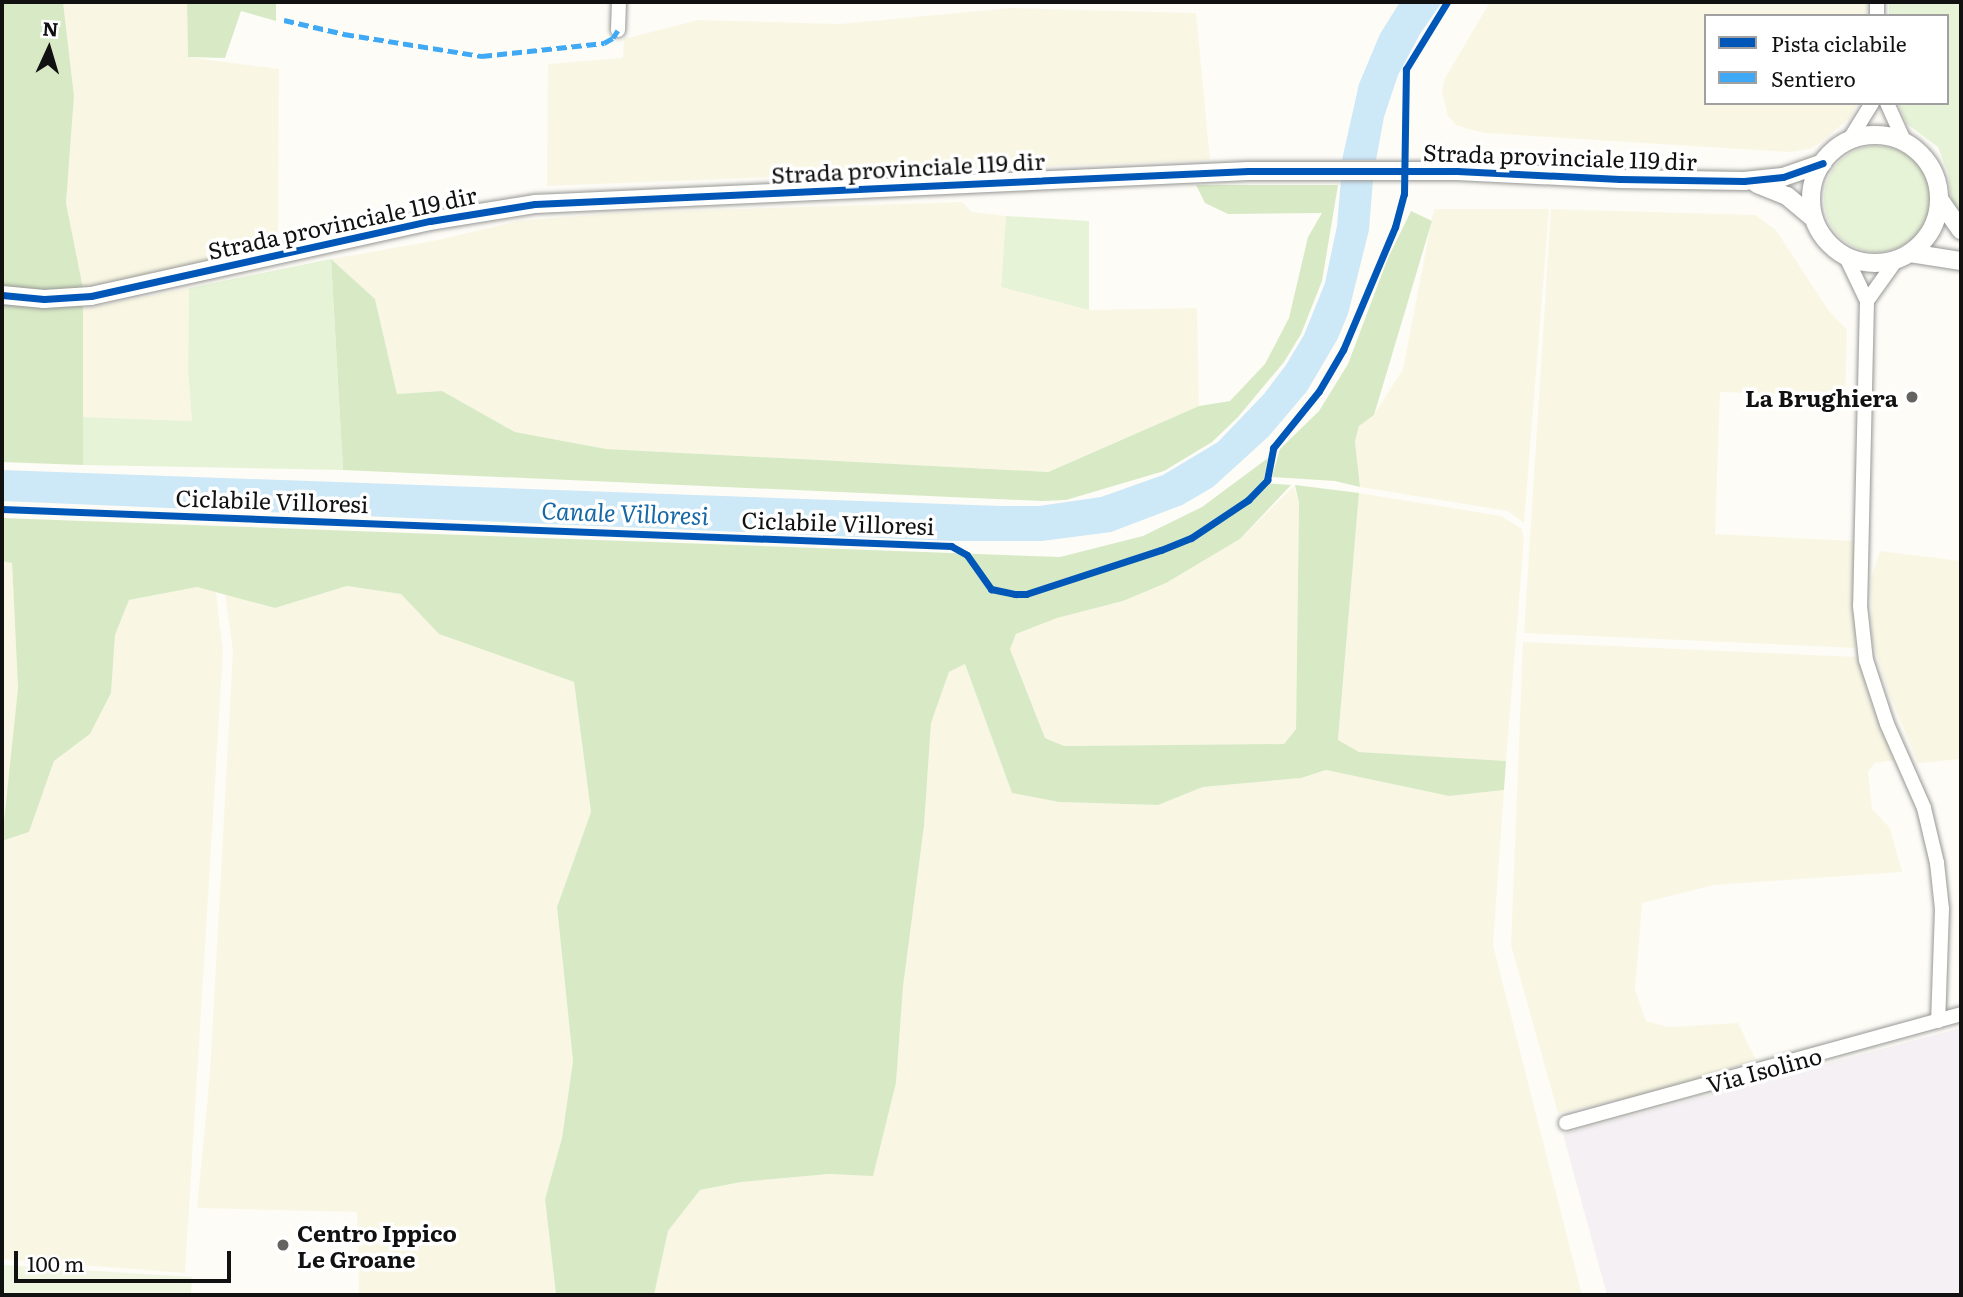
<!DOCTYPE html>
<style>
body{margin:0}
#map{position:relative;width:1963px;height:1297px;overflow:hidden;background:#fdfcf7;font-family:Literata,serif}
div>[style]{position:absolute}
.industrial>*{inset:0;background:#f5f0f3}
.farmland>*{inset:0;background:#f9f7e4}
.green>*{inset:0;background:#e7f3d7}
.round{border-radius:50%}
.forest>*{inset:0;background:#d8eac5}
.pitch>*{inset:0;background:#f0f6e1}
.water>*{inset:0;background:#cde8f7}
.roads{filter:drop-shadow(0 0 2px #979795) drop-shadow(0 0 2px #979795)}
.minor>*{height:14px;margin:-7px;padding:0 7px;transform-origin:7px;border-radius:7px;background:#fffffe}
.tertiary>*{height:18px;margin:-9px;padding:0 9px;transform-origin:9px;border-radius:9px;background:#fffffe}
.tertiary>.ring{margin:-9px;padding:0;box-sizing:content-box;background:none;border:18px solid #fffffe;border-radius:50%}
.quiet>*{height:5px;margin-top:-2.5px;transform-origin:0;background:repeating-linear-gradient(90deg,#3fa9f5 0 10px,transparent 0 15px)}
.cycleway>*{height:7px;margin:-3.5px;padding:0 3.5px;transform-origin:3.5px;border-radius:3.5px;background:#0057b8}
.dots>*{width:19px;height:19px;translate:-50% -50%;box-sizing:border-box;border:4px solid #fff;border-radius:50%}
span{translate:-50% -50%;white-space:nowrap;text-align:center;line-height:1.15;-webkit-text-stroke:7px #fff;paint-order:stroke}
.street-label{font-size:23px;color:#111}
.poi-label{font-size:23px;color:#111;font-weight:700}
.right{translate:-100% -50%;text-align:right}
.left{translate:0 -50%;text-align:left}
.water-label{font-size:24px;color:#1768a6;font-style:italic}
.frame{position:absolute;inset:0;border:4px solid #111;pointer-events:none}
.legend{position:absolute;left:1704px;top:14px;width:245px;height:91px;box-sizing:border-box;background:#fff;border:2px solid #a0a0a0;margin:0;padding:9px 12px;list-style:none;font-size:21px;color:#111}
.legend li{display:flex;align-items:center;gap:14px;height:35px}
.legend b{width:35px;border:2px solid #a0a0a0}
.north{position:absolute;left:14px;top:14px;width:70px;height:70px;-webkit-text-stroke:5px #fff;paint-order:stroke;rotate:4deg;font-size:19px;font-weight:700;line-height:28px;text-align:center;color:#111}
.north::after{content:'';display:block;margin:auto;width:24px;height:32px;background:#111;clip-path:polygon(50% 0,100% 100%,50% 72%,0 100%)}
.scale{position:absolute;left:14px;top:1251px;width:217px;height:32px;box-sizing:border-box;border:4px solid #111;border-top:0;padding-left:9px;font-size:21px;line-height:24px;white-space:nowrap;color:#111;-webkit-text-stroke:5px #fff;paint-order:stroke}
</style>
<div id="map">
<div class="industrial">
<div style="clip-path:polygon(1961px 1028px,1961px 1295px,1607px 1295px,1563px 1134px)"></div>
</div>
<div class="farmland">
<div style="clip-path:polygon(63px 2px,187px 2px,188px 57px,279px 69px,278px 245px,83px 288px,66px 203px,74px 96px)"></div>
<div style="clip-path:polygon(1490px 2px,1867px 2px,1866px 16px,1706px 16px,1706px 103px,1858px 103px,1850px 118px,1822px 141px,1810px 149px,1789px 152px,1486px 133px,1468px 129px,1456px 125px,1448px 116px,1442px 93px,1444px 80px)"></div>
<div style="clip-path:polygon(1010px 8px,1196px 13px,1210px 160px,547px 186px,548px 64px,623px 58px,624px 39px,698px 20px,840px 24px)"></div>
<div style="clip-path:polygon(962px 202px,972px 212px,1006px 216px,1001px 287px,1089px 310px,1197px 308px,1199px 406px,1047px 472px,606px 449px,515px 432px,442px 391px,397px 394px,375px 299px,331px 259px,438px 240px,518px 221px,615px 213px)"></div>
<div style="clip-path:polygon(1434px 209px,1549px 209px,1524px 523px,1508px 511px,1360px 487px,1355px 441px,1359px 425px,1373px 416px,1403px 369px)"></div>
<div style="clip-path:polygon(1551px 209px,1755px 215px,1776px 230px,1829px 311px,1847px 330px,1845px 396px,1720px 392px,1715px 534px,1855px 541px,1855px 648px,1524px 633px)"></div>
<div style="clip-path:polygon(189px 288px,188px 371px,192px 421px,83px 417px,83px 309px)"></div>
<div style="clip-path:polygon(1294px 486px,1299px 503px,1296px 729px,1284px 744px,1064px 746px,1045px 738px,1010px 649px,1016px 634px,1057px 618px,1123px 601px,1166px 583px,1240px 539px)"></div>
<div style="clip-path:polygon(1359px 493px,1501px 516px,1522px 529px,1524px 539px,1506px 761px,1358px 752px,1338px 740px)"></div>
<div style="clip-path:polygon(1880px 551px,1961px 561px,1961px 759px,1918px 763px,1887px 688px,1872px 639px,1871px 579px)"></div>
<div style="clip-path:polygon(2px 561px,12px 563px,18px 688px,3px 841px,29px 832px,54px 761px,90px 734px,111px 693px,115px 635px,129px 600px,197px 587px,216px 592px,223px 652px,185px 1273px,2px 1259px)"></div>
<div style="clip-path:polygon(347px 586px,402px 594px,439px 634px,574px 682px,591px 812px,557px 907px,573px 1061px,562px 1138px,545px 1199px,556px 1295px,359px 1295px,357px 1212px,197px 1208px,210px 1073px,233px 651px,225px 594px,275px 608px)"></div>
<div style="clip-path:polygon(1523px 642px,1858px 657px,1871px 704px,1894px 760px,1875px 763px,1868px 772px,1872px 809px,1890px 828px,1902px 872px,1714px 885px,1642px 903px,1635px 990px,1646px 1021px,1668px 1027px,1738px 1023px,1756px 1060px,1660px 1091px,1558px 1113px,1511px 945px)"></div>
<div style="clip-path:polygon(965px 664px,1012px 793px,1059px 802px,1158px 805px,1203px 787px,1301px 778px,1326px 770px,1449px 796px,1504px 790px,1493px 945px,1582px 1295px,654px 1295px,668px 1231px,700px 1190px,741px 1182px,829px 1174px,873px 1175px,896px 1083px,903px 987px,924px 826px,931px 723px,949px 672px)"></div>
</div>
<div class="green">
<div style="clip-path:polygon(1889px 2px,1961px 2px,1961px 215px,1951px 200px,1948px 173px,1938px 147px,1907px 124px,1898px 103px,1947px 103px,1947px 16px,1889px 16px)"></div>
<div class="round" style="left:1824px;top:146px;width:106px;height:106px"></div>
<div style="clip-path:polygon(1006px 216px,1089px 221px,1089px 310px,1001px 287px)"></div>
<div style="clip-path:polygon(331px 259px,343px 470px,83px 465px,83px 417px,192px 421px,188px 371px,189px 288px)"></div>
</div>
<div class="forest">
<div style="clip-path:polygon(2px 2px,63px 2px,74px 96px,66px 203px,83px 288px,83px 465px,2px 462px)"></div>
<div style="clip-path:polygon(187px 2px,276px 2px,276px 21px,241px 11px,225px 58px,188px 57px)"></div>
<div style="clip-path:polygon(1196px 185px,1338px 185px,1322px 281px,1301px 334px,1284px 362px,1238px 417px,1212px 442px,1164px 471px,1066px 500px,1042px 501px,343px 470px,331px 259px,375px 299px,397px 394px,442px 391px,515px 432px,606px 449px,1048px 472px,1199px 406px,1230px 401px,1265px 364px,1289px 318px,1308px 237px,1322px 213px,1228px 214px,1205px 203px)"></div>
<div style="clip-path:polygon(1411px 211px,1432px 221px,1374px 415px,1359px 426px,1355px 441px,1360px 487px,1335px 481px,1272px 477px,1280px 449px,1319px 411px,1348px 364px,1388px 258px)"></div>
<div style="clip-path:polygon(1268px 458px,1263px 483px,1291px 485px,1240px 539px,1166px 583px,1123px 601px,1057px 618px,1016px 634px,1010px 649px,1045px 738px,1064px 746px,1284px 744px,1296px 729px,1299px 503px,1295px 485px,1359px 493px,1338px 740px,1359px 752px,1506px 761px,1504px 790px,1449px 796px,1326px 770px,1301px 778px,1203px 787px,1158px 805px,1059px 802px,1012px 793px,965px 664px,949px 672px,931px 723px,924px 826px,903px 987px,896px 1083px,873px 1176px,829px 1174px,741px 1182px,700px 1190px,668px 1231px,654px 1295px,556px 1295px,545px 1199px,562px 1138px,573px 1061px,557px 907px,591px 812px,574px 682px,439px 634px,401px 594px,347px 586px,275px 608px,197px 587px,129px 600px,115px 635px,111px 693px,90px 734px,54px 761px,29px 832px,2px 841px,18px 688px,12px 563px,2px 561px,2px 518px,1060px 557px,1143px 536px,1202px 507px)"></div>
</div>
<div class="pitch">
<div style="clip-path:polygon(2px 1265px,192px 1277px,191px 1295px,2px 1295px)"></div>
</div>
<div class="water">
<div style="clip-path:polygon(1400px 2px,1442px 2px,1420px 34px,1398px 75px,1384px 117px,1376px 160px,1342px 160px,1359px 84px,1380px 34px)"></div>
<div style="clip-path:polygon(1341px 180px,1373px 180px,1369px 230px,1348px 314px,1337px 340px,1307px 391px,1269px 436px,1213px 487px,1182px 505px,1111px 532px,1042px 541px,954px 541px,2px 501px,2px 470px,1001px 506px,1039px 506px,1101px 497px,1163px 475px,1218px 442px,1264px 394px,1286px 365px,1304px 335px,1325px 283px,1337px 226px)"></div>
</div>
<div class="roads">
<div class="minor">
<div style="left:1877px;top:16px;width:14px;rotate:-90deg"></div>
<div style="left:618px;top:30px;width:28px;rotate:-88deg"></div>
<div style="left:1887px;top:103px;width:44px;rotate:65.8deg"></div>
<div style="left:1848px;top:142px;width:46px;rotate:-58.4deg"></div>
<div style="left:1845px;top:255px;width:51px;rotate:64.4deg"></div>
<div style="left:1867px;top:301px;width:305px;rotate:91.3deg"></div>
<div style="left:1860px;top:606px;width:54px;rotate:83.7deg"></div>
<div style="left:1866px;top:660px;width:67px;rotate:71.8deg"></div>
<div style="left:1887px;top:724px;width:92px;rotate:66.2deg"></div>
<div style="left:1924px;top:808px;width:57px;rotate:76.7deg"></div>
<div style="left:1937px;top:863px;width:46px;rotate:83.8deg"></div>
<div style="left:1942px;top:909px;width:112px;rotate:92deg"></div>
<div style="left:1867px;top:301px;width:52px;rotate:-54.5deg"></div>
<div style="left:1566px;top:1123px;width:410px;rotate:-15.4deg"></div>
</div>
<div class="tertiary">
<div class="ring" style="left:1811px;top:135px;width:110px;height:110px"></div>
<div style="left:1757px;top:184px;width:32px;rotate:22deg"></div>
<div style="left:1787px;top:196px;width:35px;rotate:40deg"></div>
<div style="left:1939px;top:199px;width:38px;rotate:55deg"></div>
<div style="left:1910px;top:253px;width:52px;rotate:8.9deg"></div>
<div style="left:2px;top:295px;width:42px;rotate:5.4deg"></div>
<div style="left:44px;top:299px;width:47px;rotate:-3.7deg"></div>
<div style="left:91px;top:296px;width:347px;rotate:-12.5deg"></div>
<div style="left:430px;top:221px;width:106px;rotate:-9.2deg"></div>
<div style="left:535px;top:204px;width:714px;rotate:-2.65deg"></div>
<div style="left:1248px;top:171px;width:209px"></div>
<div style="left:1457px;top:171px;width:163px;rotate:2.8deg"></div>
<div style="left:1620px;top:179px;width:124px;rotate:0.9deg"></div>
<div style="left:1744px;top:181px;width:39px;rotate:-6deg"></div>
<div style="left:1783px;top:177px;width:42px;rotate:-19.3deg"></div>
</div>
</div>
<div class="quiet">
<div style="left:284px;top:20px;width:62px;rotate:13.1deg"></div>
<div style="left:344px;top:34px;width:140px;rotate:9.1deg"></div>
<div style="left:482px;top:56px;width:123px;rotate:-6.1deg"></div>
<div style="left:604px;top:43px;width:10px;rotate:-29deg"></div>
<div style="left:613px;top:38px;width:9px;rotate:-58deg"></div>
</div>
<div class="cycleway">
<div style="left:2px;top:295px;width:42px;rotate:5.4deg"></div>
<div style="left:44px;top:299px;width:47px;rotate:-3.7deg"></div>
<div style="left:91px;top:296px;width:347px;rotate:-12.5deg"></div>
<div style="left:430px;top:221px;width:106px;rotate:-9.2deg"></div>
<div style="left:535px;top:204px;width:714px;rotate:-2.65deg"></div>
<div style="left:1248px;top:171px;width:209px"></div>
<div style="left:1457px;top:171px;width:163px;rotate:2.8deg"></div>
<div style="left:1620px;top:179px;width:124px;rotate:0.9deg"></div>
<div style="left:1744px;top:181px;width:39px;rotate:-6deg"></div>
<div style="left:1783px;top:177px;width:42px;rotate:-19.3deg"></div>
<div style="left:2px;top:509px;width:950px;rotate:2.23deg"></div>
<div style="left:951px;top:546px;width:18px;rotate:29deg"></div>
<div style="left:967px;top:555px;width:42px;rotate:54.8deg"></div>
<div style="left:991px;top:589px;width:25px;rotate:12deg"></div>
<div style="left:1015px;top:594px;width:11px"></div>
<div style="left:1026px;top:594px;width:142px;rotate:-18.1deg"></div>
<div style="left:1161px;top:550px;width:32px;rotate:-22deg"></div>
<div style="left:1191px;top:538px;width:69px;rotate:-33.7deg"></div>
<div style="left:1248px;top:500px;width:28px;rotate:-46deg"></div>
<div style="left:1267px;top:480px;width:33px;rotate:-79deg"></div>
<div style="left:1273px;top:448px;width:73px;rotate:-51.1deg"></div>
<div style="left:1319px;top:391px;width:48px;rotate:-59.7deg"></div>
<div style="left:1343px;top:350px;width:134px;rotate:-67.1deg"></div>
<div style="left:1395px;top:227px;width:34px;rotate:-75deg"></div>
<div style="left:1404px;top:194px;width:125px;rotate:-89.1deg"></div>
<div style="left:1406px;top:69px;width:79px;rotate:-58.5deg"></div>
</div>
<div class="dots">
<div style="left:1912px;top:397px;background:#646362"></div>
<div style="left:283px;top:1245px;background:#646362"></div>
</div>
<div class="street-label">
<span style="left:1560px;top:156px;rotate:2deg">Strada provinciale 119 dir</span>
<span style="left:908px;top:167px;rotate:-3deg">Strada provinciale 119 dir</span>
<span style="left:342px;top:222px;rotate:-12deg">Strada provinciale 119 dir</span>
<span style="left:272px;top:500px;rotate:2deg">Ciclabile Villoresi</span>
<span style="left:838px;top:522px;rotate:2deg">Ciclabile Villoresi</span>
<span style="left:1764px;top:1069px;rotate:-15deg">Via Isolino</span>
</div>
<div class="poi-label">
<span class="right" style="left:1898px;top:397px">La Brughiera</span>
<span class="left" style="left:297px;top:1245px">Centro Ippico<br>Le Groane</span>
</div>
<div class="water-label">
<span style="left:625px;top:512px;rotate:2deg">Canale Villoresi</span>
</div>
<div class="frame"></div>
<ul class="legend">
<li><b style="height:9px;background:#0057b8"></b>Pista ciclabile</li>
<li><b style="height:9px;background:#3fa9f5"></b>Sentiero</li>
</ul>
<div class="north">N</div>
<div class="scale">100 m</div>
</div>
